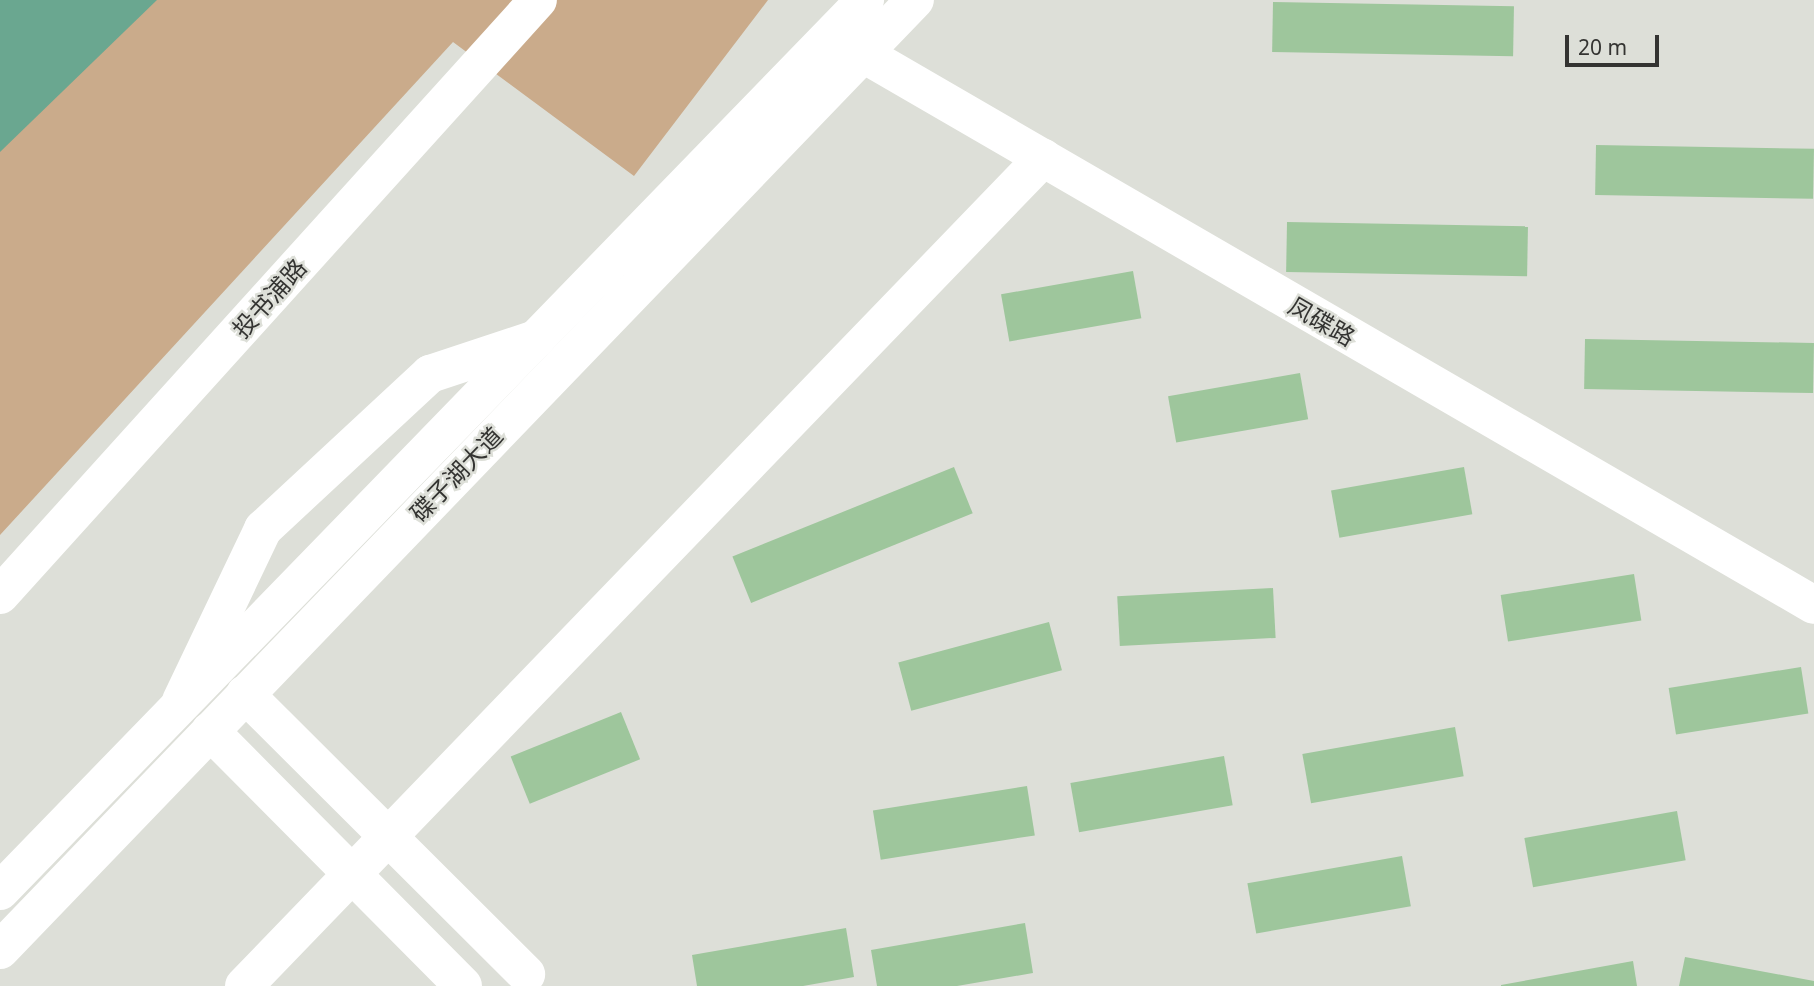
<!DOCTYPE html>
<meta charset="utf-8">
<style>
body{margin:0}
#map{position:relative;width:1814px;height:986px;overflow:hidden;background:#dddfd8;font-family:"Noto Sans","Noto Sans SC",sans-serif}
div>[style]{position:absolute}
.green>*{inset:0;background:#caab8b}
.water>*{inset:0;background:#6aa790}
.building>*{inset:0;background:#9ec69c;transform-origin:0 0}
.minor>*{height:38px;margin:-19px;padding:0 19px;transform-origin:19px;border-radius:19px;background:#fff}
.major>*{height:38px;margin:-19px;padding:0 19px;transform-origin:19px;border-radius:19px;background:#fff}
span{translate:-50% -50%;white-space:nowrap;text-align:center;line-height:1.15;-webkit-text-stroke:5px #dddfd8;paint-order:stroke}
.street-label{font-size:24px;color:#343432}
.scale{position:absolute;left:1565px;top:35px;width:94px;height:32px;box-sizing:border-box;border:4px solid #343432;border-top:0;padding-left:9px;font-size:21px;line-height:24px;white-space:nowrap;color:#343432;-webkit-text-stroke:5px #dddfd8;paint-order:stroke}
</style>
<div id="map">
<div class="green">
<div style="clip-path:polygon(84px 0,768px 0,634px 176px,453px 42px,0 535px,0 81px)"></div>
</div>
<div class="water">
<div style="clip-path:polygon(0 0,157px 0,0 152px)"></div>
</div>
<div class="building">
<div style="left:1273px;top:2px;width:241px;height:50px;rotate:1deg"></div>
<div style="left:1596px;top:145px;width:218px;height:50px;rotate:1deg"></div>
<div style="left:1287px;top:222px;width:241px;height:50px;rotate:1deg"></div>
<div style="left:1133px;top:271px;width:48px;height:134px;rotate:80deg"></div>
<div style="left:1585px;top:339px;width:229px;height:50px;rotate:1deg"></div>
<div style="left:1300px;top:373px;width:47px;height:134px;rotate:80deg"></div>
<div style="left:954px;top:467px;width:50px;height:239px;rotate:68deg"></div>
<div style="left:1464px;top:467px;width:48px;height:135px;rotate:80deg"></div>
<div style="left:1634px;top:574px;width:47px;height:135px;rotate:81deg"></div>
<div style="left:1273px;top:588px;width:50px;height:156px;rotate:87deg"></div>
<div style="left:1049px;top:622px;width:50px;height:156px;rotate:75deg"></div>
<div style="left:1801px;top:667px;width:47px;height:134px;rotate:81deg"></div>
<div style="left:621px;top:712px;width:51px;height:119px;rotate:68deg"></div>
<div style="left:1455px;top:727px;width:50px;height:155px;rotate:80deg"></div>
<div style="left:1224px;top:756px;width:50px;height:156px;rotate:80deg"></div>
<div style="left:1027px;top:786px;width:50px;height:156px;rotate:81deg"></div>
<div style="left:1677px;top:811px;width:50px;height:155px;rotate:80deg"></div>
<div style="left:1402px;top:856px;width:51px;height:157px;rotate:80deg"></div>
<div style="clip-path:polygon(1025px 923px,1033px 973px,957px 986px,877px 986px,871px 950px)"></div>
<div style="clip-path:polygon(846px 928px,854px 977px,803px 986px,697px 986px,692px 955px)"></div>
<div style="clip-path:polygon(1685px 957px,1814px 981px,1814px 986px,1679px 986px)"></div>
<div style="clip-path:polygon(1633px 961px,1637px 986px,1501px 986px,1501px 985px)"></div>
</div>
<div class="minor">
<div style="left:836px;top:38px;width:1130px;rotate:30.1deg"></div>
<div style="left:0;top:595px;width:802px;rotate:-47.88deg"></div>
<div style="left:245px;top:694px;width:397px;rotate:44.9deg"></div>
<div style="left:181px;top:701px;width:191px;rotate:-64.5deg"></div>
<div style="left:263px;top:529px;width:228px;rotate:-42.9deg"></div>
<div style="left:430px;top:374px;width:112px;rotate:-18.3deg"></div>
<div style="left:210px;top:731px;width:359px;rotate:45.2deg"></div>
<div style="left:244px;top:986px;width:1151px;rotate:-46.02deg"></div>
</div>
<div class="major">
<div style="left:0;top:891px;width:1242px;rotate:-45.85deg"></div>
<div style="left:0;top:950px;width:1319px;rotate:-46.08deg"></div>
</div>
<div class="street-label">
<span style="left:269px;top:298px;rotate:-48deg">投书浦路</span>
<span style="left:1322px;top:321px;rotate:30deg">凤碟路</span>
<span style="left:456px;top:474px;rotate:-46deg">碟子湖大道</span>
</div>
<div class="scale">20 m</div>
</div>
